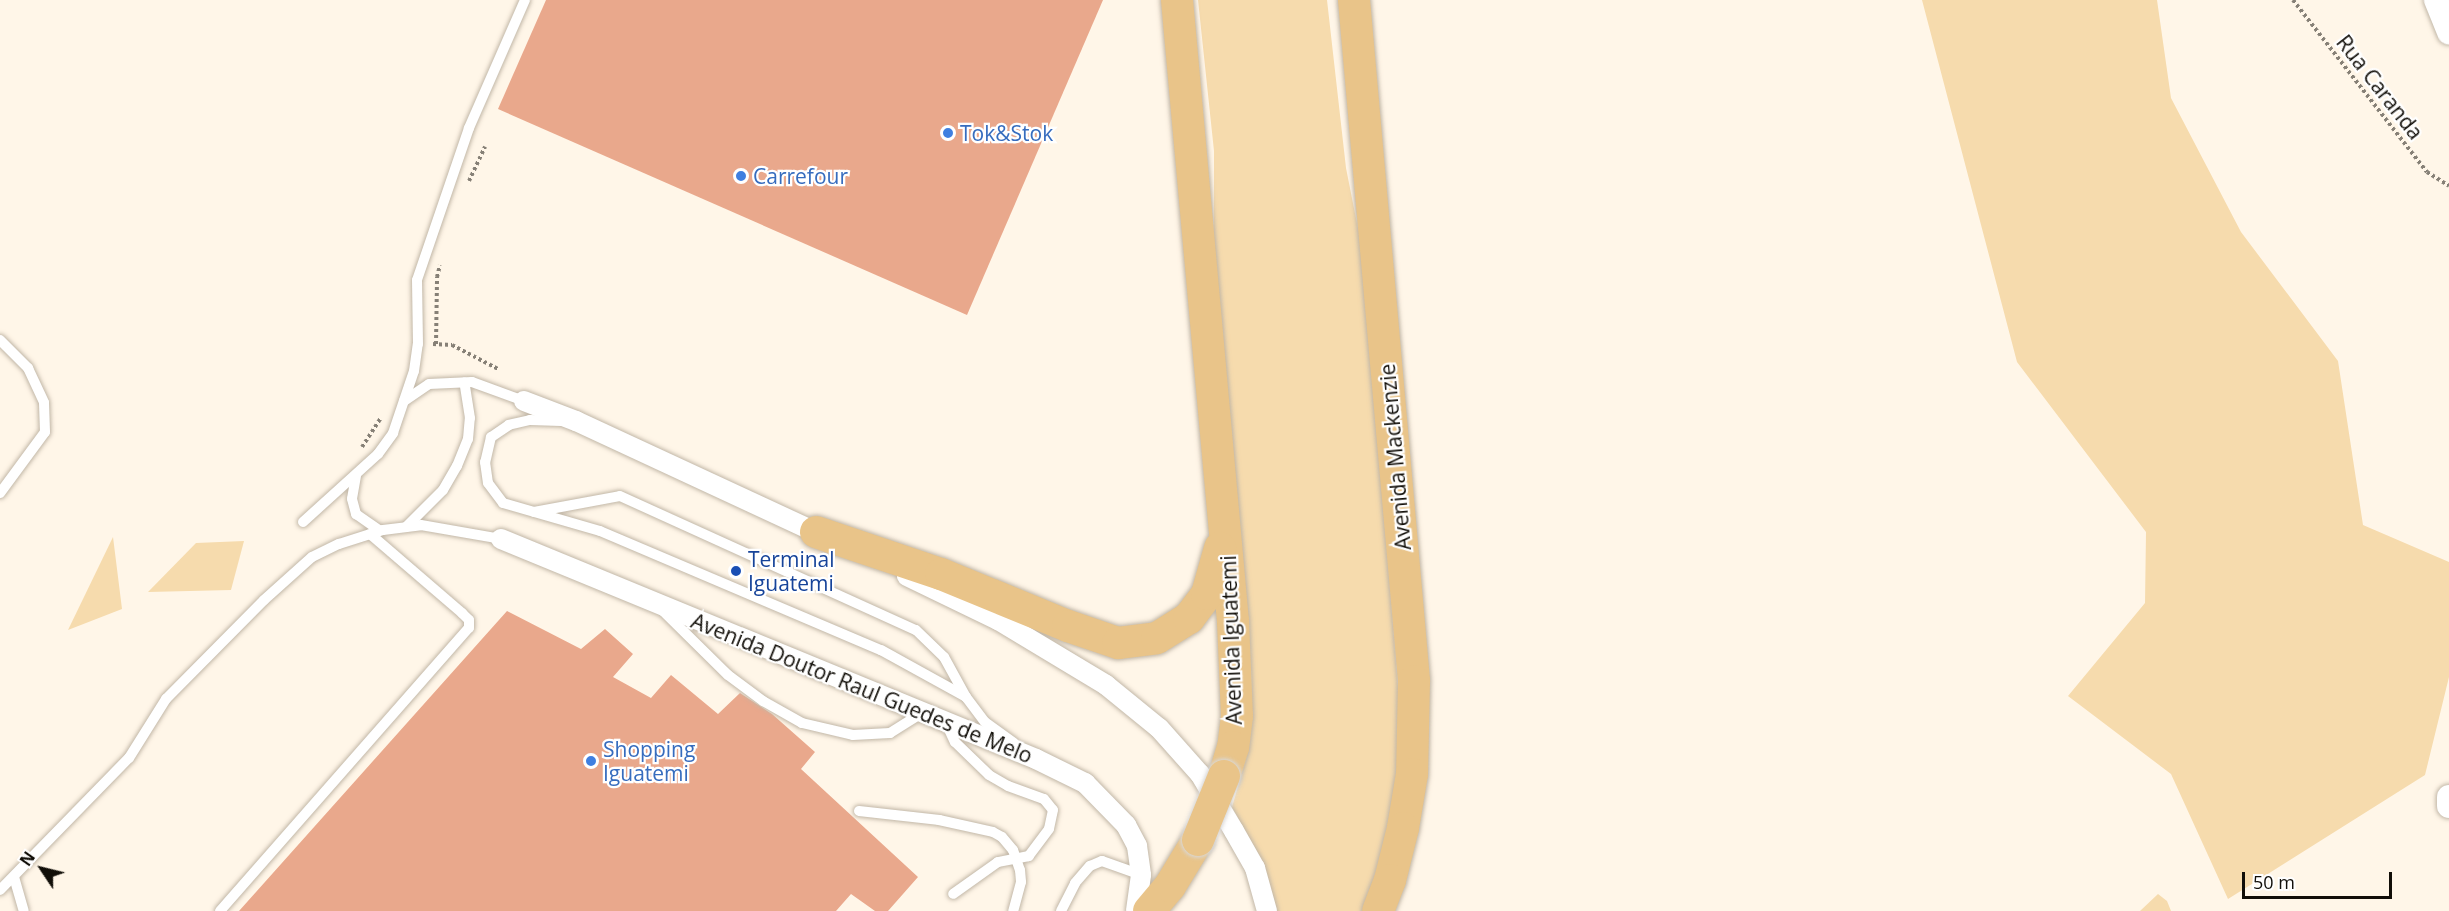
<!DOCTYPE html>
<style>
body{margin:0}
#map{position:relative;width:2449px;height:911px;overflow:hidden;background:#fff6e8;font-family:"Open Sans",sans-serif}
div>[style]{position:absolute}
.green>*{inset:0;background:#f6dbad}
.building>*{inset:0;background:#e9a88c}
.path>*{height:4px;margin-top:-2px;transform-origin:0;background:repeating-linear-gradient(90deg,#868076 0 3px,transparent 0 6px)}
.roads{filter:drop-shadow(0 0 2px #c2b7a7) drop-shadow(0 0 2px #c2b7a7)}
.service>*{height:10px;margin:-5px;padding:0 5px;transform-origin:5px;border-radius:5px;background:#fff}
.minor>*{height:20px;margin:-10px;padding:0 10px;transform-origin:10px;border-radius:10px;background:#fff}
.tertiary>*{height:24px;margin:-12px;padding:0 12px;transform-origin:12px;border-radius:12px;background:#fff}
.primary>*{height:32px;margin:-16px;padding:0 16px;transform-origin:16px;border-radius:16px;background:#e9c489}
.bridges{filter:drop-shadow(0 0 2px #d9d8d7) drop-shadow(0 0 2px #d9d8d7)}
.primary-bridge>*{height:32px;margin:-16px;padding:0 16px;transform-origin:16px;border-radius:16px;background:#e9c489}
.dots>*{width:16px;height:16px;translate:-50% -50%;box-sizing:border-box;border:3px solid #fff;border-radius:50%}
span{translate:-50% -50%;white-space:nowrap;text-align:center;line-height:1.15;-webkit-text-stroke:4.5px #fff;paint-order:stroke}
.street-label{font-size:21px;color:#110e08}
.shop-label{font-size:21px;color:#366cbe}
.left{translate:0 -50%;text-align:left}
.transit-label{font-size:21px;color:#164399}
.north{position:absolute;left:12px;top:839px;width:60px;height:60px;-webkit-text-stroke:4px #fff;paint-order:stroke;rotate:305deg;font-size:16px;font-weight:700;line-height:24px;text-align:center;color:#110e08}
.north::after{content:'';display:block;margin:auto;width:21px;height:27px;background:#110e08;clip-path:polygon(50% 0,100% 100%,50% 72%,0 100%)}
.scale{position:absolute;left:2242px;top:872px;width:150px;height:27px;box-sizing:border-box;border:3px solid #110e08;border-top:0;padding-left:8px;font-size:18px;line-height:21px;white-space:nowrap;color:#110e08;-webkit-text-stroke:4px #fff;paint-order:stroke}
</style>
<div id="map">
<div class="green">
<div style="clip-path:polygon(1198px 0,1327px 0,1346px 168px,1362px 249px,1400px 713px,1397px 788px,1367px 911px,1274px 911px,1247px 834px,1232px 807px,1247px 756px,1252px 706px,1252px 680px,1214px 240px,1214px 151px)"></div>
<div style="clip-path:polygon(1922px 0,2157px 0,2171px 98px,2241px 232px,2338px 361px,2363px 525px,2449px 562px,2449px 677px,2425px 775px,2228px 899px,2171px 774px,2068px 696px,2145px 603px,2146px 532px,2017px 362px)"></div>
<div style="clip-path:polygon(113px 537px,122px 609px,68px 630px)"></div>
<div style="clip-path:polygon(244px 541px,231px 590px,148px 592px,196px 543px)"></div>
<div style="clip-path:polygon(2158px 894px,2167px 901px,2171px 911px,2140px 911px)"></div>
</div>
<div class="building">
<div style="clip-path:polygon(546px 0,1103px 0,967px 315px,498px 109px)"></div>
<div style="clip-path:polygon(507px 611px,581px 649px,605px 629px,633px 654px,613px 677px,651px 698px,671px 675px,718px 714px,740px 693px,772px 714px,815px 752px,801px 769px,918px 877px,888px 911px,875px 911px,851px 894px,836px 911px,239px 911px)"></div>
</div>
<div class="path">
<div style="left:2293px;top:0;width:218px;rotate:52.1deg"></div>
<div style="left:2427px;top:172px;width:26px;rotate:32deg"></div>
<div style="left:469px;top:181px;width:38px;rotate:-65deg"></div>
<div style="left:433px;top:344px;width:19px;rotate:3deg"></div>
<div style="left:452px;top:345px;width:52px;rotate:27.6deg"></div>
<div style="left:436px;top:344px;width:67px;rotate:-89.1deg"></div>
<div style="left:437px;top:277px;width:12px;rotate:-76deg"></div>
<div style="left:362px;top:447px;width:35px;rotate:-57deg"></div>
</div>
<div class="roads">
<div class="service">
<div style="left:0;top:340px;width:40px;rotate:45deg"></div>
<div style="left:28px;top:368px;width:38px;rotate:65deg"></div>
<div style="left:44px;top:403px;width:29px;rotate:88deg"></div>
<div style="left:45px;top:432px;width:76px;rotate:126.4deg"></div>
<div style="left:404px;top:401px;width:30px;rotate:-34deg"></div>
<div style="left:429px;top:384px;width:43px;rotate:-2.7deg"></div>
<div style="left:472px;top:382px;width:55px;rotate:20.1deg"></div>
<div style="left:561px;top:421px;width:31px;rotate:-178deg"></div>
<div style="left:530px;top:420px;width:22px;rotate:167deg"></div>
<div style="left:509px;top:425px;width:22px;rotate:146deg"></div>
<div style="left:491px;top:437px;width:26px;rotate:103deg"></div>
<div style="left:485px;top:462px;width:21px;rotate:82deg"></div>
<div style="left:488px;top:483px;width:25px;rotate:53deg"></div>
<div style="left:503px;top:503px;width:101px;rotate:16.1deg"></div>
<div style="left:600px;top:531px;width:305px;rotate:23deg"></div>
<div style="left:881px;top:650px;width:97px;rotate:28.9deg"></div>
<div style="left:966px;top:697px;width:31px;rotate:53deg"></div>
<div style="left:985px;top:722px;width:36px;rotate:36deg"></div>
<div style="left:356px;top:476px;width:23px;rotate:100deg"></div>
<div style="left:352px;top:499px;width:16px;rotate:75deg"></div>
<div style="left:356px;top:514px;width:29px;rotate:35deg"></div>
<div style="left:534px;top:512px;width:87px;rotate:-10.5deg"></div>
<div style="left:620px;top:496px;width:325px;rotate:24.4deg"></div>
<div style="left:916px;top:630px;width:39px;rotate:44deg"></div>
<div style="left:944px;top:657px;width:46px;rotate:61.2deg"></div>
<div style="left:303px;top:522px;width:101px;rotate:-42.2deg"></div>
<div style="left:378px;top:454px;width:26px;rotate:-54deg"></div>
<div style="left:393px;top:433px;width:65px;rotate:-71.3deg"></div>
<div style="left:414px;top:371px;width:27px;rotate:-82deg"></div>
<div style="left:418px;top:344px;width:64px;rotate:-90.9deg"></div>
<div style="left:417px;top:280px;width:161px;rotate:-71.1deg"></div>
<div style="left:469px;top:128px;width:140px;rotate:-66.4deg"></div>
<div style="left:406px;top:527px;width:52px;rotate:-45deg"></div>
<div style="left:443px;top:490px;width:28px;rotate:-60deg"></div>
<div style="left:457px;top:466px;width:29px;rotate:-68deg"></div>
<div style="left:468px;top:439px;width:21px;rotate:-85deg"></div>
<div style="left:470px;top:418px;width:36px;rotate:-99deg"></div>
<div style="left:663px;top:611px;width:91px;rotate:44.6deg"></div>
<div style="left:728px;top:675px;width:44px;rotate:36.6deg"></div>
<div style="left:763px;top:701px;width:45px;rotate:29.4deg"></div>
<div style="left:802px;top:723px;width:52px;rotate:13.2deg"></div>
<div style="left:853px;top:735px;width:37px;rotate:-3deg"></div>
<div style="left:890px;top:733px;width:38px;rotate:-32deg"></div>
<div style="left:946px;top:723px;width:21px;rotate:65deg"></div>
<div style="left:955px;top:742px;width:47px;rotate:44.1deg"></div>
<div style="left:989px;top:775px;width:22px;rotate:30deg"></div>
<div style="left:1008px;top:786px;width:38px;rotate:20deg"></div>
<div style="left:1044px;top:799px;width:14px;rotate:51deg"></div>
<div style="left:1053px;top:810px;width:19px;rotate:102deg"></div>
<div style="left:1049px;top:829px;width:34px;rotate:127deg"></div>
<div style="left:1029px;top:856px;width:32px;rotate:169deg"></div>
<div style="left:998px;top:862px;width:55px;rotate:144.6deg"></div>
<div style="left:859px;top:811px;width:81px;rotate:6.4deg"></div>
<div style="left:939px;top:820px;width:55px;rotate:12.5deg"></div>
<div style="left:993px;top:832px;width:10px;rotate:29deg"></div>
<div style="left:1002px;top:837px;width:17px;rotate:50deg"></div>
<div style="left:1013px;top:850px;width:21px;rotate:71deg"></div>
<div style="left:1020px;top:870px;width:12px;rotate:85deg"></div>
<div style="left:1021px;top:882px;width:30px;rotate:105deg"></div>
<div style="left:14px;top:877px;width:35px;rotate:74deg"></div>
<div style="left:0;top:890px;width:185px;rotate:-45.7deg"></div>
<div style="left:129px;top:758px;width:70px;rotate:-57.9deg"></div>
<div style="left:166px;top:699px;width:139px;rotate:-45.3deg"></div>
<div style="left:264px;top:600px;width:64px;rotate:-41.9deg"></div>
<div style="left:312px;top:557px;width:30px;rotate:-26deg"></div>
<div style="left:339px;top:544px;width:46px;rotate:-17.7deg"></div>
<div style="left:383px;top:530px;width:38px;rotate:-7deg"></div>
<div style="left:421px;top:525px;width:81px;rotate:9.9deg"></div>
<div style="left:220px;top:911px;width:377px;rotate:-48.7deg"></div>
<div style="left:469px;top:628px;width:8px;rotate:-90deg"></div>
<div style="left:469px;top:620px;width:10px;rotate:-135deg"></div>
<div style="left:462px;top:613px;width:121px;rotate:-139.3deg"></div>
<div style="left:1061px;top:911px;width:31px;rotate:-63deg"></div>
<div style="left:1075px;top:883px;width:23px;rotate:-49deg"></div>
<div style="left:1090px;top:866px;width:13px;rotate:-23deg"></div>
<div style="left:1102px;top:861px;width:41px;rotate:19.7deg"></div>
</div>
<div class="minor">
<div style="left:524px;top:401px;width:56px;rotate:21deg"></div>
<div style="left:576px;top:421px;width:273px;rotate:24.9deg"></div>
<div style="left:501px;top:539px;width:578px;rotate:22.35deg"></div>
<div style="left:1036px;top:759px;width:55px;rotate:26.1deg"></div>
<div style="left:1085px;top:783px;width:59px;rotate:45.7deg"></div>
<div style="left:1126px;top:825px;width:24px;rotate:62deg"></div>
<div style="left:1137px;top:846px;width:29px;rotate:82deg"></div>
<div style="left:1141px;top:875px;width:36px;rotate:98deg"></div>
<div style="left:907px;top:576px;width:101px;rotate:25.8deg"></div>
<div style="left:998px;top:620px;width:126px;rotate:31deg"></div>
<div style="left:1106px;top:685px;width:68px;rotate:39.1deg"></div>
<div style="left:1159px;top:728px;width:62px;rotate:48.3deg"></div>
<div style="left:1200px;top:774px;width:66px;rotate:59.2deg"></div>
<div style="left:1234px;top:831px;width:43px;rotate:60.4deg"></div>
<div style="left:1255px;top:868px;width:45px;rotate:74.4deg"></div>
</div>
<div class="tertiary">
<div style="left:2436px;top:0;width:35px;rotate:68deg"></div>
<div style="left:2449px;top:797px;width:9px;rotate:90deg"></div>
</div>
<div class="primary">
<div style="left:1177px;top:0;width:624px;rotate:84.85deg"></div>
<div style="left:1233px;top:621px;width:95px;rotate:87.6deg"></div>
<div style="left:1237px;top:716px;width:31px;rotate:97deg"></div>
<div style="left:1233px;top:747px;width:30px;rotate:107deg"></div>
<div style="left:1354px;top:0;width:684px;rotate:84.96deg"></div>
<div style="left:1414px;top:681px;width:93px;rotate:91.2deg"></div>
<div style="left:1412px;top:774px;width:55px;rotate:99.5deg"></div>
<div style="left:1403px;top:828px;width:54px;rotate:104deg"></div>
<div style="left:1390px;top:880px;width:33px;rotate:111deg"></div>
<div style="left:816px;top:532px;width:132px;rotate:18.6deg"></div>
<div style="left:941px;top:574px;width:137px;rotate:22.3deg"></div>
<div style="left:1068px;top:626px;width:53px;rotate:18.8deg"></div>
<div style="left:1118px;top:643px;width:39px;rotate:-7deg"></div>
<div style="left:1157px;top:638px;width:38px;rotate:-32deg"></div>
<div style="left:1189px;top:618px;width:30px;rotate:-53deg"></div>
<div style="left:1207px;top:594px;width:48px;rotate:-74.2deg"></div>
<div style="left:1149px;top:911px;width:33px;rotate:-50deg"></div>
<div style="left:1170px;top:886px;width:54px;rotate:-58.7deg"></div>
</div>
</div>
<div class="bridges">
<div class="primary-bridge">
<div style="left:1198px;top:840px;width:69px;rotate:-67.9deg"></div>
</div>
</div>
<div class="dots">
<div style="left:948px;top:133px;background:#3f7fe0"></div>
<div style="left:741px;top:176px;background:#3f7fe0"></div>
<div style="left:736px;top:571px;background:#1a4fb4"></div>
<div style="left:591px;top:761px;background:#3f7fe0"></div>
</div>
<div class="street-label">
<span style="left:2380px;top:87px;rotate:52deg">Rua Caranda</span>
<span style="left:1395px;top:457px;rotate:-95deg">Avenida Mackenzie</span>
<span style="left:1231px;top:640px;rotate:-92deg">Avenida Iguatemi</span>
<span style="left:862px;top:688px;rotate:22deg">Avenida Doutor Raul Guedes de Melo</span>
</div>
<div class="shop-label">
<span class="left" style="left:960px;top:133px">Tok&amp;Stok</span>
<span class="left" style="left:753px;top:176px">Carrefour</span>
<span class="left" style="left:603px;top:761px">Shopping<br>Iguatemi</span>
</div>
<div class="transit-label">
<span class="left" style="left:748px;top:571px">Terminal<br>Iguatemi</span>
</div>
<div class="north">N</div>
<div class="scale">50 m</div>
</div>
